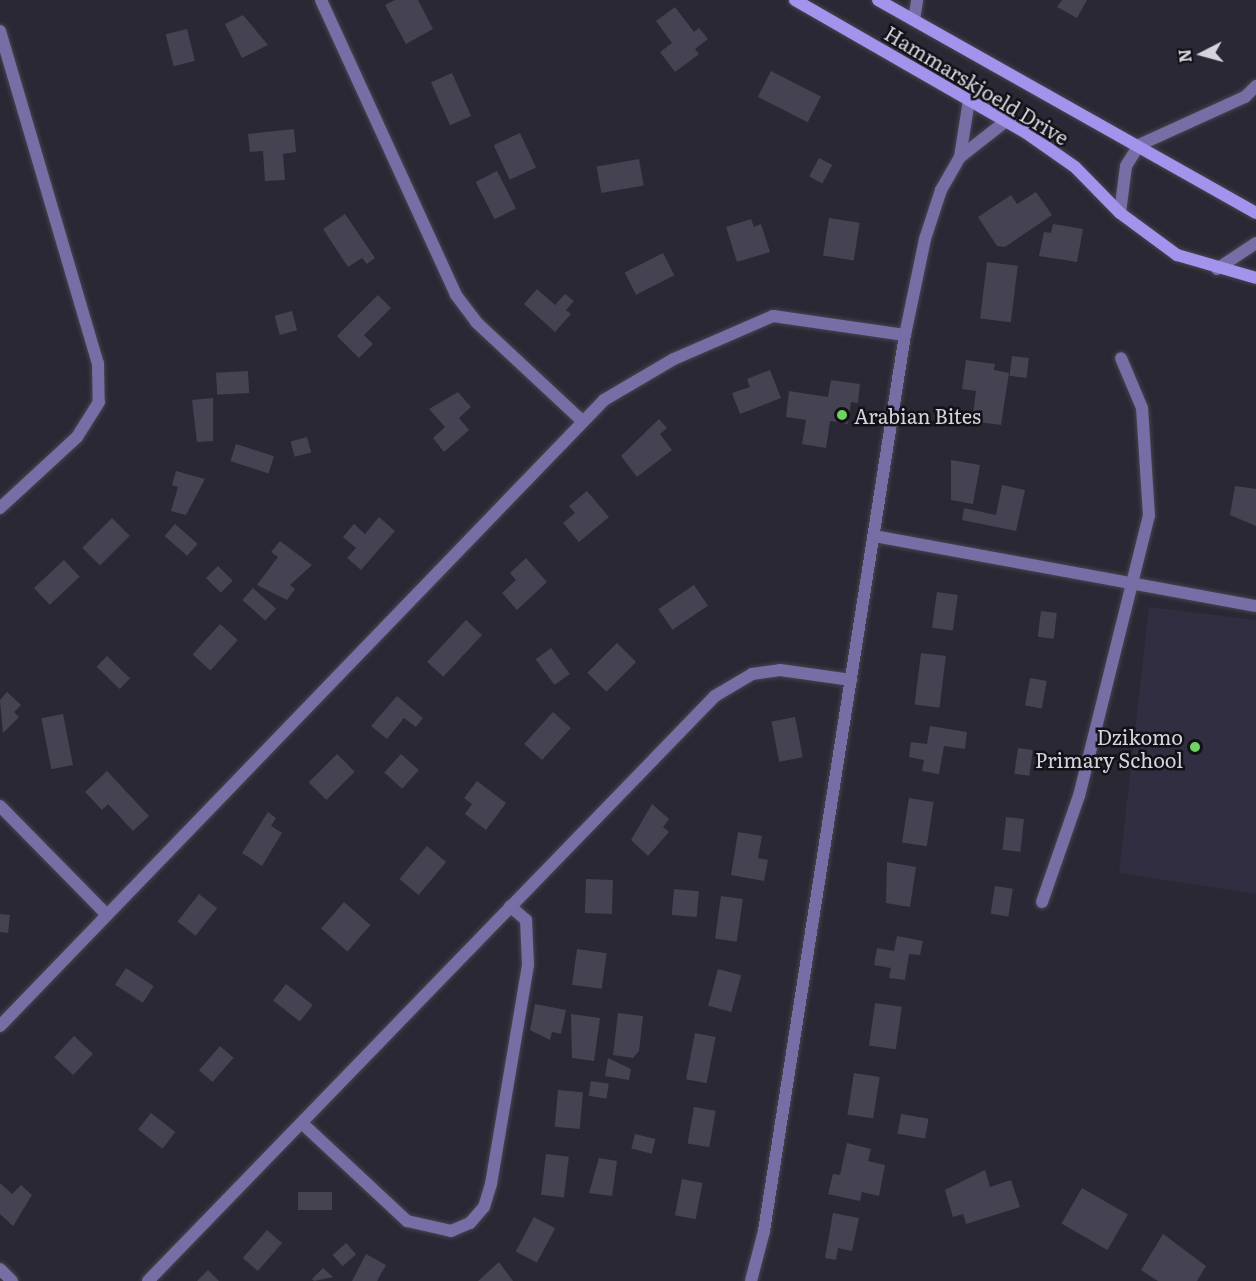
<!DOCTYPE html>
<style>
body{margin:0}
#map{position:relative;width:1256px;height:1281px;overflow:hidden;background:#2a2834;font-family:Literata,serif}
div>[style]{position:absolute}
.built>*{inset:0;background:#312e41}
.building>*{inset:0;background:#454351;transform-origin:0 0}
.roads{filter:drop-shadow(0 0 2px #45444f) drop-shadow(0 0 2px #45444f)}
.minor>*{height:12px;margin:-6px;padding:0 6px;transform-origin:6px;border-radius:6px;background:#776ea5}
.secondary>*{height:12px;margin:-6px;padding:0 6px;transform-origin:6px;border-radius:6px;background:#a493ec}
.dots>*{width:16px;height:16px;translate:-50% -50%;box-sizing:border-box;border:3px solid #121117;border-radius:50%}
span{translate:-50% -50%;white-space:nowrap;text-align:center;line-height:1.15;-webkit-text-stroke:5px #121117;paint-order:stroke}
.street-label{font-size:20px;color:#d5d4dd}
.poi-label{font-size:20px;color:#d5d4dd}
.left{translate:0 -50%;text-align:left}
.right{translate:-100% -50%;text-align:right}
.north{position:absolute;left:1172px;top:24px;width:60px;height:60px;-webkit-text-stroke:4px #121117;paint-order:stroke;rotate:264deg;font-size:16px;font-weight:700;line-height:24px;text-align:center;color:#d5d4dd}
.north::after{content:'';display:block;margin:auto;width:21px;height:27px;background:#d5d4dd;clip-path:polygon(50% 0,100% 100%,50% 72%,0 100%)}
</style>
<div id="map">
<div class="built">
<div style="clip-path:polygon(1149px 607px,1256px 620px,1256px 894px,1119px 873px)"></div>
</div>
<div class="building">
<div style="clip-path:polygon(395px 0,418px 0,433px 29px,406px 44px,385px 5px)"></div>
<div style="clip-path:polygon(1062px 0,1087px 0,1077px 18px,1057px 7px)"></div>
<div style="clip-path:polygon(675px 7px,694px 32px,699px 28px,708px 39px,695px 49px,699px 54px,675px 72px,660px 52px,672px 43px,656px 21px)"></div>
<div style="clip-path:polygon(243px 15px,268px 45px,242px 58px,225px 24px)"></div>
<div style="left:187px;top:29px;width:33px;height:22px;rotate:76deg"></div>
<div style="left:771px;top:71px;width:56px;height:29px;rotate:27deg"></div>
<div style="left:452px;top:73px;width:47px;height:23px;rotate:66deg"></div>
<div style="clip-path:polygon(294px 129px,296px 152px,283px 154px,285px 180px,265px 181px,263px 151px,250px 152px,248px 134px)"></div>
<div style="left:520px;top:133px;width:38px;height:29px;rotate:65deg"></div>
<div style="left:819px;top:158px;width:15px;height:21px;rotate:28deg"></div>
<div style="left:639px;top:159px;width:27px;height:43px;rotate:80deg"></div>
<div style="left:497px;top:171px;width:42px;height:24px;rotate:63deg"></div>
<div style="clip-path:polygon(1036px 192px,1052px 215px,1005px 247px,997px 246px,978px 217px,1011px 195px,1017px 204px)"></div>
<div style="clip-path:polygon(345px 214px,375px 258px,367px 264px,362px 258px,348px 267px,323px 229px)"></div>
<div style="left:829px;top:218px;width:31px;height:38px;rotate:9deg"></div>
<div style="clip-path:polygon(751px 219px,754px 227px,761px 224px,770px 252px,737px 262px,726px 227px)"></div>
<div style="clip-path:polygon(1053px 224px,1083px 229px,1077px 262px,1039px 256px,1044px 232px,1051px 233px)"></div>
<div style="left:663px;top:253px;width:25px;height:43px;rotate:63deg"></div>
<div style="left:987px;top:262px;width:31px;height:57px;rotate:7deg"></div>
<div style="clip-path:polygon(537px 289px,555px 305px,565px 294px,574px 301px,566px 310px,571px 314px,555px 332px,524px 304px)"></div>
<div style="clip-path:polygon(378px 295px,391px 308px,364px 335px,373px 344px,359px 358px,337px 336px)"></div>
<div style="left:292px;top:311px;width:20px;height:18px;rotate:75deg"></div>
<div style="left:1012px;top:356px;width:17px;height:20px;rotate:7deg"></div>
<div style="clip-path:polygon(966px 360px,995px 364px,994px 370px,1009px 373px,1001px 425px,972px 421px,976px 391px,962px 389px)"></div>
<div style="clip-path:polygon(770px 370px,781px 398px,740px 414px,732px 393px,750px 387px,747px 379px)"></div>
<div style="left:248px;top:371px;width:22px;height:32px;rotate:87deg"></div>
<div style="clip-path:polygon(831px 380px,860px 384px,858px 403px,851px 402px,848px 424px,830px 421px,826px 448px,802px 444px,806px 420px,786px 417px,789px 391px,828px 397px)"></div>
<div style="clip-path:polygon(458px 392px,471px 407px,459px 418px,469px 430px,444px 452px,433px 438px,445px 427px,429px 409px)"></div>
<div style="clip-path:polygon(213px 398px,213px 441px,197px 442px,192px 400px)"></div>
<div style="clip-path:polygon(659px 419px,667px 428px,660px 434px,672px 450px,637px 477px,621px 456px)"></div>
<div style="left:307px;top:437px;width:16px;height:17px;rotate:75deg"></div>
<div style="left:236px;top:444px;width:40px;height:18px;rotate:18deg"></div>
<div style="clip-path:polygon(951px 460px,980px 465px,973px 504px,951px 500px)"></div>
<div style="clip-path:polygon(176px 471px,205px 479px,186px 515px,171px 511px,178px 487px,172px 485px)"></div>
<div style="clip-path:polygon(1002px 485px,1025px 490px,1016px 531px,962px 520px,964px 508px,996px 515px)"></div>
<div style="clip-path:polygon(1235px 486px,1256px 489px,1256px 526px,1230px 515px)"></div>
<div style="clip-path:polygon(587px 491px,609px 517px,579px 542px,563px 523px,575px 513px,569px 506px)"></div>
<div style="clip-path:polygon(379px 517px,395px 531px,361px 570px,347px 558px,356px 548px,343px 537px,354px 524px,365px 534px)"></div>
<div style="left:112px;top:518px;width:25px;height:42px;rotate:45deg"></div>
<div style="left:175px;top:524px;width:30px;height:16px;rotate:41deg"></div>
<div style="clip-path:polygon(280px 541px,312px 565px,290px 585px,295px 589px,287px 600px,257px 585px,278px 557px,271px 552px)"></div>
<div style="clip-path:polygon(526px 558px,547px 582px,517px 610px,502px 593px,516px 580px,510px 573px)"></div>
<div style="left:64px;top:560px;width:23px;height:41px;rotate:47deg"></div>
<div style="left:218px;top:566px;width:21px;height:17px;rotate:45deg"></div>
<div style="left:694px;top:585px;width:25px;height:43px;rotate:56deg"></div>
<div style="left:253px;top:588px;width:31px;height:16px;rotate:42deg"></div>
<div style="left:937px;top:592px;width:21px;height:36px;rotate:8deg"></div>
<div style="left:1041px;top:611px;width:16px;height:26px;rotate:7deg"></div>
<div style="left:466px;top:620px;width:22px;height:57px;rotate:43deg"></div>
<div style="left:220px;top:624px;width:24px;height:41px;rotate:42deg"></div>
<div style="left:617px;top:643px;width:27px;height:42px;rotate:45deg"></div>
<div style="left:551px;top:648px;width:32px;height:19px;rotate:54deg"></div>
<div style="left:921px;top:653px;width:25px;height:52px;rotate:7deg"></div>
<div style="left:107px;top:656px;width:32px;height:15px;rotate:44deg"></div>
<div style="left:1030px;top:678px;width:17px;height:28px;rotate:10deg"></div>
<div style="clip-path:polygon(7px 692px,21px 705px,14px 712px,19px 717px,3px 733px,0 700px)"></div>
<div style="clip-path:polygon(397px 696px,423px 718px,416px 727px,404px 718px,387px 739px,371px 726px)"></div>
<div style="left:553px;top:712px;width:24px;height:43px;rotate:42deg"></div>
<div style="left:63px;top:714px;width:52px;height:22px;rotate:79deg"></div>
<div style="left:795px;top:717px;width:41px;height:24px;rotate:79deg"></div>
<div style="clip-path:polygon(930px 726px,967px 732px,965px 749px,944px 746px,939px 774px,922px 771px,924px 760px,909px 757px,911px 742px,927px 744px)"></div>
<div style="left:1018px;top:748px;width:15px;height:26px;rotate:8deg"></div>
<div style="left:337px;top:754px;width:25px;height:40px;rotate:45deg"></div>
<div style="left:401px;top:754px;width:24px;height:25px;rotate:42deg"></div>
<div style="clip-path:polygon(107px 771px,149px 816px,133px 831px,108px 804px,102px 810px,85px 792px)"></div>
<div style="clip-path:polygon(477px 781px,506px 803px,486px 830px,465px 814px,472px 804px,464px 798px)"></div>
<div style="left:909px;top:798px;width:25px;height:45px;rotate:9deg"></div>
<div style="clip-path:polygon(652px 804px,669px 819px,663px 827px,669px 832px,648px 856px,631px 840px)"></div>
<div style="clip-path:polygon(268px 812px,276px 818px,271px 826px,282px 833px,262px 866px,242px 853px)"></div>
<div style="left:1006px;top:817px;width:18px;height:33px;rotate:6deg"></div>
<div style="clip-path:polygon(738px 832px,762px 836px,758px 858px,768px 860px,764px 881px,731px 875px)"></div>
<div style="left:427px;top:846px;width:25px;height:43px;rotate:40deg"></div>
<div style="clip-path:polygon(887px 862px,916px 867px,910px 907px,886px 903px)"></div>
<div style="left:586px;top:879px;width:27px;height:34px;rotate:2deg"></div>
<div style="left:995px;top:886px;width:18px;height:28px;rotate:9deg"></div>
<div style="left:674px;top:889px;width:25px;height:26px;rotate:5deg"></div>
<div style="left:199px;top:894px;width:23px;height:35px;rotate:38deg"></div>
<div style="left:721px;top:896px;width:22px;height:43px;rotate:8deg"></div>
<div style="left:344px;top:902px;width:35px;height:35px;rotate:41deg"></div>
<div style="clip-path:polygon(0 914px,10px 915px,8px 933px,0 932px)"></div>
<div style="clip-path:polygon(897px 936px,923px 941px,920px 955px,909px 954px,905px 980px,889px 978px,891px 968px,874px 965px,877px 948px,894px 951px)"></div>
<div style="left:577px;top:949px;width:30px;height:36px;rotate:8deg"></div>
<div style="left:126px;top:968px;width:33px;height:20px;rotate:33deg"></div>
<div style="left:718px;top:969px;width:24px;height:38px;rotate:15deg"></div>
<div style="left:286px;top:984px;width:34px;height:21px;rotate:38deg"></div>
<div style="left:875px;top:1003px;width:27px;height:43px;rotate:8deg"></div>
<div style="clip-path:polygon(535px 1004px,566px 1010px,561px 1034px,552px 1032px,550px 1040px,530px 1030px)"></div>
<div style="clip-path:polygon(618px 1013px,643px 1016px,639px 1051px,633px 1058px,613px 1055px)"></div>
<div style="clip-path:polygon(571px 1014px,600px 1018px,594px 1061px,572px 1058px)"></div>
<div style="left:695px;top:1033px;width:21px;height:47px;rotate:11deg"></div>
<div style="left:74px;top:1036px;width:26px;height:29px;rotate:43deg"></div>
<div style="left:220px;top:1046px;width:18px;height:32px;rotate:41deg"></div>
<div style="clip-path:polygon(608px 1058px,631px 1069px,629px 1080px,605px 1076px)"></div>
<div style="left:854px;top:1073px;width:26px;height:42px;rotate:9deg"></div>
<div style="left:591px;top:1081px;width:18px;height:15px;rotate:9deg"></div>
<div style="left:558px;top:1090px;width:25px;height:37px;rotate:5deg"></div>
<div style="left:694px;top:1107px;width:22px;height:37px;rotate:10deg"></div>
<div style="left:151px;top:1113px;width:31px;height:21px;rotate:38deg"></div>
<div style="left:901px;top:1114px;width:28px;height:20px;rotate:10deg"></div>
<div style="left:635px;top:1134px;width:21px;height:15px;rotate:14deg"></div>
<div style="clip-path:polygon(847px 1143px,871px 1149px,868px 1161px,885px 1165px,879px 1196px,862px 1192px,860px 1201px,828px 1194px,833px 1174px,840px 1175px)"></div>
<div style="left:546px;top:1154px;width:23px;height:41px;rotate:7deg"></div>
<div style="clip-path:polygon(599px 1158px,617px 1161px,612px 1196px,589px 1193px)"></div>
<div style="clip-path:polygon(985px 1170px,990px 1187px,1011px 1180px,1020px 1207px,966px 1224px,963px 1214px,953px 1217px,945px 1190px)"></div>
<div style="left:682px;top:1179px;width:21px;height:37px;rotate:11deg"></div>
<div style="clip-path:polygon(0 1183px,12px 1194px,21px 1185px,32px 1195px,13px 1226px,0 1214px)"></div>
<div style="left:1082px;top:1188px;width:53px;height:41px;rotate:30deg"></div>
<div style="left:332px;top:1192px;width:18px;height:34px;rotate:90deg"></div>
<div style="clip-path:polygon(833px 1213px,859px 1218px,852px 1251px,838px 1248px,836px 1260px,825px 1258px)"></div>
<div style="left:534px;top:1217px;width:24px;height:39px;rotate:28deg"></div>
<div style="left:267px;top:1230px;width:20px;height:37px;rotate:41deg"></div>
<div style="clip-path:polygon(1163px 1234px,1206px 1266px,1197px 1281px,1158px 1281px,1141px 1270px)"></div>
<div style="left:346px;top:1243px;width:15px;height:18px;rotate:48deg"></div>
<div style="clip-path:polygon(366px 1254px,386px 1265px,377px 1281px,352px 1281px)"></div>
<div style="clip-path:polygon(499px 1262px,513px 1281px,478px 1281px)"></div>
<div style="clip-path:polygon(323px 1268px,333px 1277px,314px 1281px,312px 1279px)"></div>
<div style="clip-path:polygon(208px 1270px,219px 1281px,197px 1281px)"></div>
</div>
<div class="roads">
<div class="minor">
<div style="left:321px;top:0;width:324px;rotate:65.4deg"></div>
<div style="left:456px;top:295px;width:34px;rotate:53deg"></div>
<div style="left:476px;top:322px;width:142px;rotate:43deg"></div>
<div style="left:914px;top:20px;width:20px;rotate:-81deg"></div>
<div style="left:0;top:31px;width:346px;rotate:73.6deg"></div>
<div style="left:98px;top:363px;width:39px;rotate:89deg"></div>
<div style="left:99px;top:402px;width:41px;rotate:122.2deg"></div>
<div style="left:77px;top:437px;width:105px;rotate:137.3deg"></div>
<div style="left:960px;top:157px;width:58px;rotate:-38deg"></div>
<div style="left:1120px;top:213px;width:47px;rotate:-82.7deg"></div>
<div style="left:1126px;top:166px;width:25px;rotate:-58deg"></div>
<div style="left:1139px;top:145px;width:116px;rotate:-24.4deg"></div>
<div style="left:1245px;top:97px;width:16px;rotate:-45deg"></div>
<div style="left:1217px;top:269px;width:47px;rotate:-33.7deg"></div>
<div style="left:874px;top:536px;width:388px;rotate:10.4deg"></div>
<div style="left:0;top:806px;width:150px;rotate:45.5deg"></div>
<div style="left:1042px;top:902px;width:112px;rotate:-70.8deg"></div>
<div style="left:1079px;top:796px;width:289px;rotate:-76deg"></div>
<div style="left:1149px;top:516px;width:108px;rotate:-93.7deg"></div>
<div style="left:1142px;top:408px;width:54px;rotate:-112.8deg"></div>
<div style="left:0;top:1026px;width:870px;rotate:-46.02deg"></div>
<div style="left:604px;top:400px;width:81px;rotate:-30.4deg"></div>
<div style="left:674px;top:359px;width:108px;rotate:-23.5deg"></div>
<div style="left:773px;top:316px;width:133px;rotate:8.2deg"></div>
<div style="left:304px;top:1125px;width:141px;rotate:43deg"></div>
<div style="left:407px;top:1221px;width:45px;rotate:12.8deg"></div>
<div style="left:451px;top:1231px;width:21px;rotate:-23deg"></div>
<div style="left:470px;top:1223px;width:21px;rotate:-49deg"></div>
<div style="left:484px;top:1207px;width:24px;rotate:-73deg"></div>
<div style="left:491px;top:1184px;width:222px;rotate:-80.4deg"></div>
<div style="left:528px;top:965px;width:45px;rotate:-92.5deg"></div>
<div style="left:526px;top:920px;width:21px;rotate:-139deg"></div>
<div style="left:0;top:1269px;width:17px;rotate:45deg"></div>
<div style="left:148px;top:1281px;width:815px;rotate:-45.9deg"></div>
<div style="left:715px;top:696px;width:43px;rotate:-30.7deg"></div>
<div style="left:752px;top:674px;width:28px;rotate:-8deg"></div>
<div style="left:780px;top:670px;width:72px;rotate:8deg"></div>
<div style="left:751px;top:1281px;width:52px;rotate:-75.4deg"></div>
<div style="left:764px;top:1231px;width:907px;rotate:-81.06deg"></div>
<div style="left:905px;top:335px;width:98px;rotate:-78.2deg"></div>
<div style="left:925px;top:239px;width:52px;rotate:-71.9deg"></div>
<div style="left:941px;top:190px;width:38px;rotate:-60deg"></div>
<div style="left:960px;top:157px;width:58px;rotate:-81deg"></div>
</div>
<div class="secondary">
<div style="left:795px;top:0;width:265px;rotate:29.9deg"></div>
<div style="left:1025px;top:132px;width:61px;rotate:35deg"></div>
<div style="left:1075px;top:167px;width:64px;rotate:45.6deg"></div>
<div style="left:1120px;top:213px;width:71px;rotate:36.4deg"></div>
<div style="left:1177px;top:255px;width:82px;rotate:16.2deg"></div>
<div style="left:878px;top:0;width:434px;rotate:29.4deg"></div>
</div>
</div>
<div class="dots">
<div style="left:842px;top:415px;background:#6dd361"></div>
<div style="left:1195px;top:747px;background:#6dd361"></div>
</div>
<div class="street-label">
<span style="left:977px;top:85px;rotate:31deg">Hammarskjoeld Drive</span>
</div>
<div class="poi-label">
<span class="left" style="left:854px;top:415px">Arabian Bites</span>
<span class="right" style="left:1183px;top:748px">Dzikomo<br>Primary School</span>
</div>
<div class="north">N</div>
</div>
